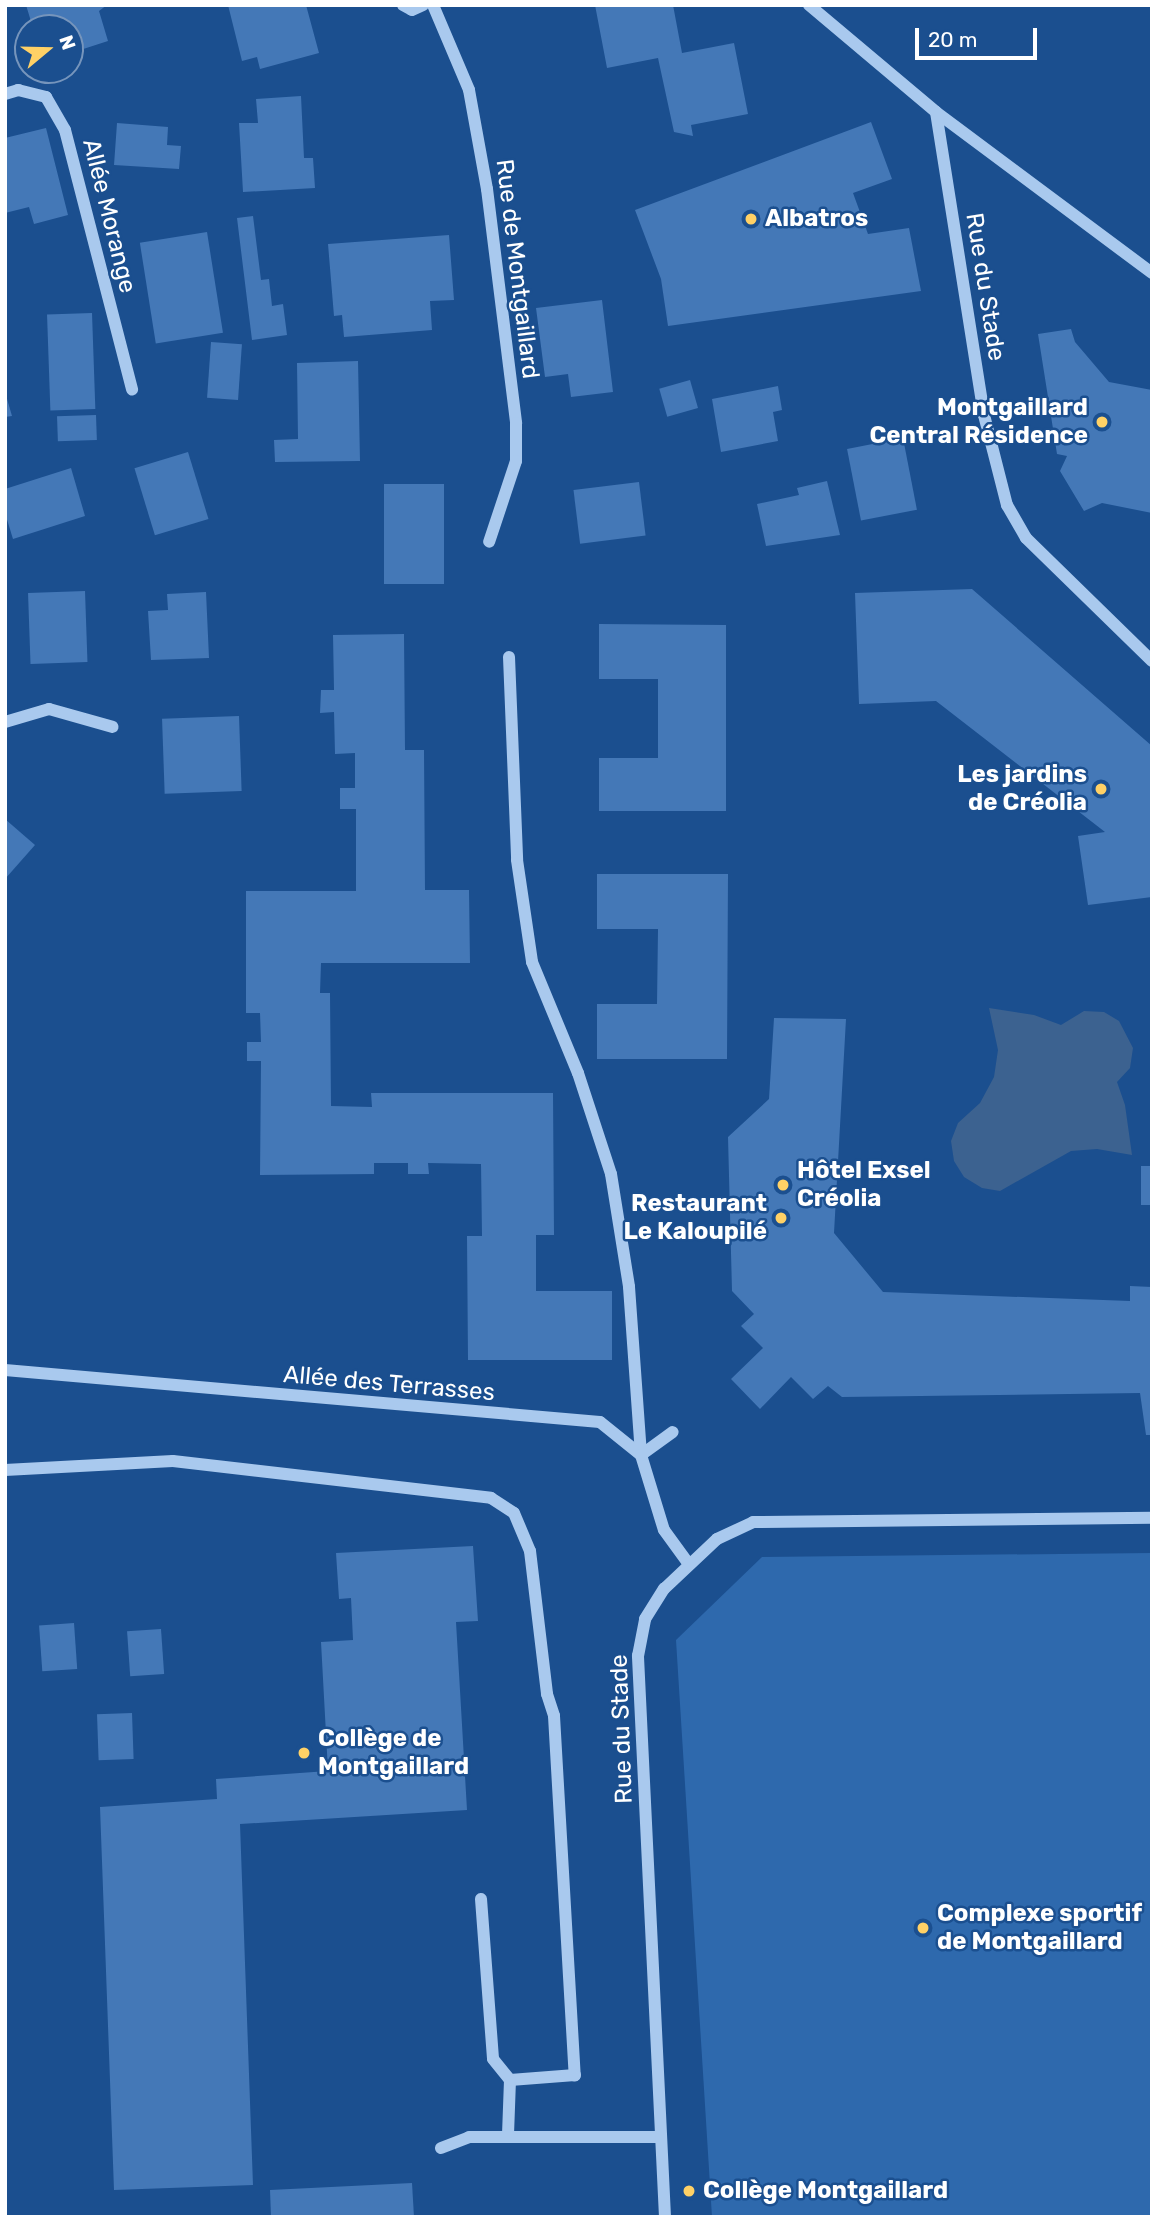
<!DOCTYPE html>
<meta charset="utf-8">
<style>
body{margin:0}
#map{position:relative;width:1157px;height:2222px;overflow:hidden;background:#1b4f8f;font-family:Rubik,sans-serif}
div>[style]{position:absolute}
.green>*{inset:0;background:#2e69ad}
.water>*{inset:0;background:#3c6290}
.building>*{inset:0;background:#4478b7;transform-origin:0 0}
.minor>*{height:12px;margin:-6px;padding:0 6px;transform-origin:6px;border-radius:6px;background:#a9c9ee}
.dots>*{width:19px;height:19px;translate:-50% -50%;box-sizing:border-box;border:4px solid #1b4f8f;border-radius:50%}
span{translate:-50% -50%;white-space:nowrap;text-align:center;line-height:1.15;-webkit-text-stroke:5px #1b4f8f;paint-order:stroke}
.street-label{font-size:24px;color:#fff}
.poi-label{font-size:24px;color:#fff;font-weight:700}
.left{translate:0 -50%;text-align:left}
.right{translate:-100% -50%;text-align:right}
.frame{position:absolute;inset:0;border:7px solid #fff;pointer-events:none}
.north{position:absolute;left:14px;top:14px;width:70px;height:70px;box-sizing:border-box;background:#1b4f8f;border:2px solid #7695bc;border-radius:50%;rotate:71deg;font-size:19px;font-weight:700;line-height:28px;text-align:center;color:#fff}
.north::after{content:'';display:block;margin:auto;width:24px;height:32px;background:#ffd166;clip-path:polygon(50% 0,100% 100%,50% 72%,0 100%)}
.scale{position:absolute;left:915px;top:28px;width:122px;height:32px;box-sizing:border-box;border:4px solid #fff;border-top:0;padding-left:9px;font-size:21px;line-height:24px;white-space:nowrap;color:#fff;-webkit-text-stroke:5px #1b4f8f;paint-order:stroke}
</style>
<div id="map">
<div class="green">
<div style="clip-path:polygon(1152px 1553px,1152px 2217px,712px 2217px,676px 1640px,762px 1557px)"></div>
</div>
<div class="water">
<div style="clip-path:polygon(989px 1008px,1034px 1015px,1061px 1025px,1084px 1011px,1104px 1012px,1119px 1021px,1133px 1048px,1130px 1068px,1117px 1082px,1125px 1105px,1132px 1155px,1097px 1149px,1071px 1151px,1000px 1191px,982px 1188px,964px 1177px,954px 1161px,951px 1141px,958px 1123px,980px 1103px,994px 1077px,998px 1050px)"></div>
</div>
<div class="building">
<div style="clip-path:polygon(26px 5px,107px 5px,99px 11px,108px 41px,74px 52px,70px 28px,33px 28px)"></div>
<div style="clip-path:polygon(228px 5px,306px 5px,319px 53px,260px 69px,257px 57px,242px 61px)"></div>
<div style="clip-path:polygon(595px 5px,673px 5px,682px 53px,734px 43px,748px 114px,691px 125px,693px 136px,674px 132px,658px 58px,607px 68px)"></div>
<div style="clip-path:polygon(301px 96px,304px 158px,313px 158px,315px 188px,243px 192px,239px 123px,258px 123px,256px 99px)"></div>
<div style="clip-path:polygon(871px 122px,892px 179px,853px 193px,868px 234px,909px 228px,921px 291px,668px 326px,661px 279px,635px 210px)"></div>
<div style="clip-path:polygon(117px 123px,168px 127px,167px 145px,181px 146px,179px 169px,114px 165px)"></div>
<div style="clip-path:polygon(46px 128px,68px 215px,34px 224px,29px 207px,5px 213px,5px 138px)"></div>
<div style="clip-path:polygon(253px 216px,261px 280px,269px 279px,272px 306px,283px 304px,287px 335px,252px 340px,237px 218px)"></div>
<div style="left:207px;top:232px;width:102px;height:68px;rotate:81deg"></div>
<div style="clip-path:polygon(449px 235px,454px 300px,430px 301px,432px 330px,344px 337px,342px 315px,334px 316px,328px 244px)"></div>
<div style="clip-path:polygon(602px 300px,613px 392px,571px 397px,568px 374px,545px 377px,536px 308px)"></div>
<div style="left:92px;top:313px;width:96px;height:45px;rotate:88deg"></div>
<div style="clip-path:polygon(1071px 329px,1075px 342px,1109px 382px,1152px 390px,1152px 513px,1102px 503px,1084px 511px,1060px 471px,1067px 456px,1057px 454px,1038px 334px)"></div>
<div style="left:211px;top:342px;width:31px;height:56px;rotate:4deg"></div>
<div style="clip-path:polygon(358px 361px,360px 461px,275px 462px,274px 440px,298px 439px,297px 363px)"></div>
<div style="left:690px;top:380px;width:29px;height:32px;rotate:74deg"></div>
<div style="clip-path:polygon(778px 386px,782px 410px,773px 412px,778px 441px,721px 452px,712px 399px)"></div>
<div style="clip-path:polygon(5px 392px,12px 416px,5px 417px)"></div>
<div style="left:96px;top:415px;width:25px;height:39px;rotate:88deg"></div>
<div style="left:903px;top:438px;width:73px;height:57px;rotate:79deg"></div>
<div style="left:188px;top:452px;width:70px;height:56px;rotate:73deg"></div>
<div style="clip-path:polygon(71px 468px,85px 516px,13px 539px,5px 513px,5px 489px)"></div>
<div style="clip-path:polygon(827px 481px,840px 535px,766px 546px,757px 504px,799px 495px,797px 488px)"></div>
<div style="left:639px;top:482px;width:54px;height:66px;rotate:83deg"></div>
<div style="left:384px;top:484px;width:60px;height:100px"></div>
<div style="clip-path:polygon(972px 589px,1152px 746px,1152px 897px,1088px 905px,1078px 836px,1105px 832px,936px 701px,859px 704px,855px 593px)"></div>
<div style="left:85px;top:591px;width:71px;height:57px;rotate:88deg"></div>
<div style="clip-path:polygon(206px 592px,209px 658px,151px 660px,148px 611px,168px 610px,167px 594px)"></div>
<div style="clip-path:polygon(599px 624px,726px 625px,726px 811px,599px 811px,599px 758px,658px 758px,658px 679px,599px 679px)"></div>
<div style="clip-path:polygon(404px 634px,405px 750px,424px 750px,425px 890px,469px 890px,470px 963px,321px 963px,320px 993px,330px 993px,331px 1106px,372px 1107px,371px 1093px,553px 1093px,554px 1235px,536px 1235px,536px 1291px,612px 1291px,612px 1360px,468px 1360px,467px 1236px,482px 1236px,481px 1164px,428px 1163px,429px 1174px,408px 1174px,408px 1163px,374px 1163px,374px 1174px,260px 1175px,261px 1061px,247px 1061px,247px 1042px,261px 1042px,260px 1013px,246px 1013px,246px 891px,356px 891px,356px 809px,340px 809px,340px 788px,355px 788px,355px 753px,335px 754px,334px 712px,320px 713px,321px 690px,334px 690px,333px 635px)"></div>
<div style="left:239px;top:716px;width:75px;height:77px;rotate:88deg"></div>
<div style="clip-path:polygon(5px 819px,35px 845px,5px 879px)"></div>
<div style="clip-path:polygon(597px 874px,728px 874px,727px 1059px,597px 1059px,597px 1004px,657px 1004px,658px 929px,597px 929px)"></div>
<div style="clip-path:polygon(774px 1018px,846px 1019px,834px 1233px,883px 1292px,1130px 1301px,1130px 1286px,1152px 1287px,1152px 1435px,1146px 1435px,1140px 1393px,842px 1397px,828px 1386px,813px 1399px,791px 1377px,760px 1409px,731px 1379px,763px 1348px,741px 1326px,754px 1314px,732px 1291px,728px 1137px,769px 1099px)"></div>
<div style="left:1141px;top:1166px;width:11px;height:39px"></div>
<div style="clip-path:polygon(473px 1546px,478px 1621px,456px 1622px,467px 1810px,240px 1824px,253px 2185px,114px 2190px,100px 1807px,217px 1799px,216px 1779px,328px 1771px,321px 1642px,353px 1640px,351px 1598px,339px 1599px,336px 1553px)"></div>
<div style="left:74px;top:1623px;width:46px;height:35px;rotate:86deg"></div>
<div style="left:161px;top:1629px;width:45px;height:34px;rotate:86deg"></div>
<div style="left:132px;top:1713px;width:46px;height:35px;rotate:88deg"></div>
<div style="clip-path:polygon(412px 2183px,414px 2217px,271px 2217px,270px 2190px)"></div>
</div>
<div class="minor">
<div style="left:403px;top:5px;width:10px;rotate:29deg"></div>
<div style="left:412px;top:10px;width:12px;rotate:-24deg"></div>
<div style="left:433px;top:5px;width:92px;rotate:67deg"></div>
<div style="left:469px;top:90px;width:101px;rotate:79.7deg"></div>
<div style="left:487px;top:189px;width:236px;rotate:82.9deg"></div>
<div style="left:516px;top:423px;width:38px;rotate:90deg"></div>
<div style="left:516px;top:461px;width:85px;rotate:108.4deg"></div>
<div style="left:809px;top:5px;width:166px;rotate:40.1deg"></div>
<div style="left:936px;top:112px;width:269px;rotate:36.7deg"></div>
<div style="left:5px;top:94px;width:14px;rotate:-17deg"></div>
<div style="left:18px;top:90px;width:29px;rotate:14deg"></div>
<div style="left:46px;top:97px;width:38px;rotate:60deg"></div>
<div style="left:65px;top:130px;width:268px;rotate:75.5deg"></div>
<div style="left:936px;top:112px;width:307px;rotate:81deg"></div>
<div style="left:984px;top:415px;width:93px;rotate:75.7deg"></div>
<div style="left:1007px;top:505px;width:38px;rotate:60deg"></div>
<div style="left:1026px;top:538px;width:176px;rotate:44.3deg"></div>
<div style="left:509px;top:657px;width:203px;rotate:87.7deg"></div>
<div style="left:517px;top:860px;width:103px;rotate:81.6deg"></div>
<div style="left:532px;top:962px;width:120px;rotate:67.5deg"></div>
<div style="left:578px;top:1073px;width:106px;rotate:71.9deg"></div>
<div style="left:611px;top:1174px;width:114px;rotate:80.9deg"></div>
<div style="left:629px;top:1287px;width:168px;rotate:85.9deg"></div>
<div style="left:5px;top:722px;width:46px;rotate:-16.5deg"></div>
<div style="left:49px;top:709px;width:66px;rotate:15.7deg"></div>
<div style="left:5px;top:1370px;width:597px;rotate:4.99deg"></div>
<div style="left:600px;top:1422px;width:53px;rotate:38.8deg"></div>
<div style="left:641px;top:1455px;width:78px;rotate:73deg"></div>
<div style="left:664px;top:1530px;width:39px;rotate:54deg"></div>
<div style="left:641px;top:1455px;width:39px;rotate:-36deg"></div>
<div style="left:5px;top:1470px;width:168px;rotate:-3.1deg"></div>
<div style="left:173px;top:1461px;width:320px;rotate:6.6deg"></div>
<div style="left:491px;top:1498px;width:27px;rotate:33deg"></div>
<div style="left:514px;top:1513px;width:41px;rotate:67.2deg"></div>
<div style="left:530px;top:1551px;width:144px;rotate:83.2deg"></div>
<div style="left:547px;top:1694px;width:23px;rotate:72deg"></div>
<div style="left:554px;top:1716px;width:360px;rotate:86.7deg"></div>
<div style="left:575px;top:2075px;width:65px;rotate:175.6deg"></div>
<div style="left:510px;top:2080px;width:55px;rotate:92.1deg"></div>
<div style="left:481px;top:1899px;width:160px;rotate:85.7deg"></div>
<div style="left:493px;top:2059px;width:27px;rotate:51deg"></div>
<div style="left:441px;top:2148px;width:30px;rotate:-21deg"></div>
<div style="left:469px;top:2137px;width:192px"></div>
<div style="left:665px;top:2217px;width:562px;rotate:-92.76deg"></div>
<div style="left:638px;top:1656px;width:38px;rotate:-79deg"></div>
<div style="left:645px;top:1619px;width:36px;rotate:-58deg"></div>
<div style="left:664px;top:1589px;width:73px;rotate:-43.3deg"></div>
<div style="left:717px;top:1539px;width:40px;rotate:-25deg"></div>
<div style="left:753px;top:1522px;width:399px;rotate:-0.6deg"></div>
</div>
<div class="dots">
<div style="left:751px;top:219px;background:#ffd166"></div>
<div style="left:1102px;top:422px;background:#ffd166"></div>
<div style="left:1101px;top:789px;background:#ffd166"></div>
<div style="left:783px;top:1185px;background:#ffd166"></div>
<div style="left:781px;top:1218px;background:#ffd166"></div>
<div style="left:304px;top:1753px;background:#ffd166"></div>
<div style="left:923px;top:1928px;background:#ffd166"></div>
<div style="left:689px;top:2191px;background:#ffd166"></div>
</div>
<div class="street-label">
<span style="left:109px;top:216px;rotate:76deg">Allée Morange</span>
<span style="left:517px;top:269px;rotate:83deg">Rue de Montgaillard</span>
<span style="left:985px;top:287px;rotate:81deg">Rue du Stade</span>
<span style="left:389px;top:1384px;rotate:5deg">Allée des Terrasses</span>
<span style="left:622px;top:1729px;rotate:-92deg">Rue du Stade</span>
</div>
<div class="poi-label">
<span class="left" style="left:765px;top:219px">Albatros</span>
<span class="right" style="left:1088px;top:422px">Montgaillard<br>Central Résidence</span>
<span class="right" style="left:1087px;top:789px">Les jardins<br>de Créolia</span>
<span class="left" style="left:797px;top:1185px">Hôtel Exsel<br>Créolia</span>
<span class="right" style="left:767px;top:1218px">Restaurant<br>Le Kaloupilé</span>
<span class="left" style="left:318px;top:1753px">Collège de<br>Montgaillard</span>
<span class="left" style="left:937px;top:1928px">Complexe sportif<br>de Montgaillard</span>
<span class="left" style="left:703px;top:2191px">Collège Montgaillard</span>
</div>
<div class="frame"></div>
<div class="north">N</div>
<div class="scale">20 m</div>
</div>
